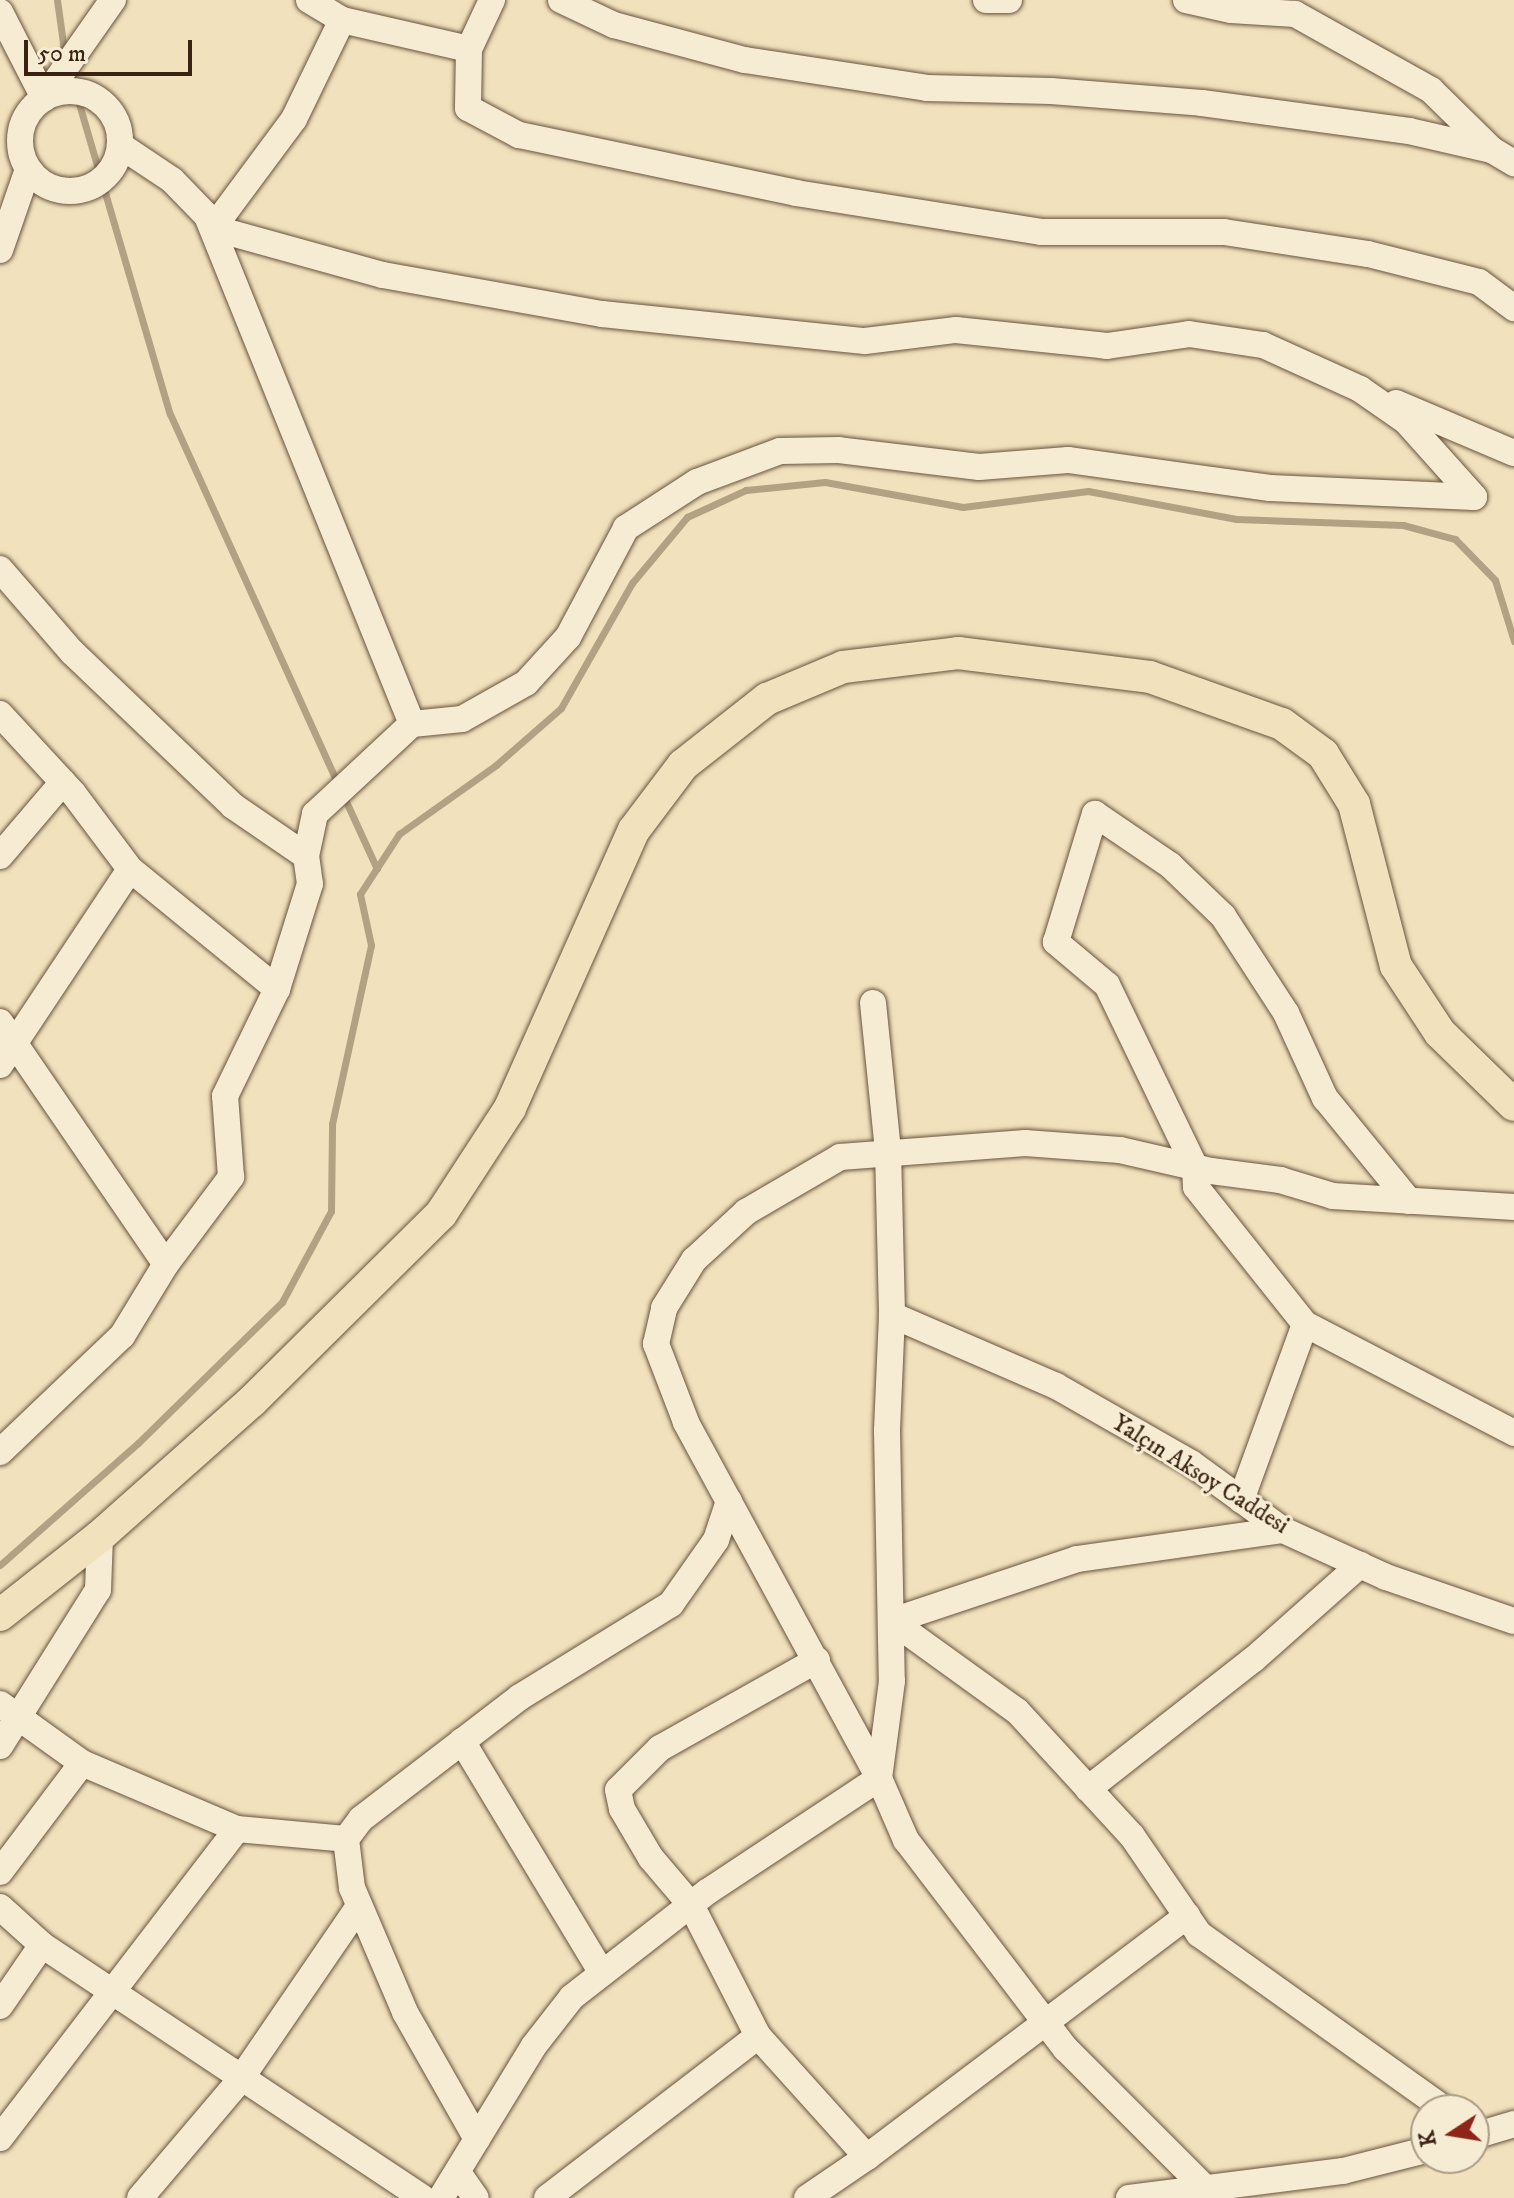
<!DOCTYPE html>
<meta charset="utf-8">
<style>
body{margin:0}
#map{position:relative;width:1514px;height:2198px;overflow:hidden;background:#f1e2bd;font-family:"IM FELL DW Pica",serif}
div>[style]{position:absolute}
.stream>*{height:7px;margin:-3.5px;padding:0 3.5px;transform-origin:3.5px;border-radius:3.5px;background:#b3a183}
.roads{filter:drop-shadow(0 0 2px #68533e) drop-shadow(0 0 2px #68533e)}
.minor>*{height:26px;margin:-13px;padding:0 13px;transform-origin:13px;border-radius:13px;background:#f6ecd4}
.minor>.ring{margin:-13px;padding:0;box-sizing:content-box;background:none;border:26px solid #f6ecd4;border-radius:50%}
.major>*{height:32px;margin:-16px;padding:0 16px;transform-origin:16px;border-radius:16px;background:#f1e2bd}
span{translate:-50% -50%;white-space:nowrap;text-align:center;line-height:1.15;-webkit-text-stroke:6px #f6ecd4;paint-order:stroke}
.street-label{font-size:24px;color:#3a2313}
.north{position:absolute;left:1410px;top:2094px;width:80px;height:80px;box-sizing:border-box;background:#f6ecd4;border:2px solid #ab9c87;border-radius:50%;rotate:258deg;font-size:22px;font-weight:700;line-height:32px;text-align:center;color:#3a2313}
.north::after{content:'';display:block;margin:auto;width:28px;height:36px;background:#8f2418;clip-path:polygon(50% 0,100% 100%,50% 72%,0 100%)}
.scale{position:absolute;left:24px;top:40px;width:168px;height:36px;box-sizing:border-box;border:4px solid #3a2313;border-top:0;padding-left:10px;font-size:24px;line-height:28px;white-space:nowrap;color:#3a2313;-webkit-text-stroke:6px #f6ecd4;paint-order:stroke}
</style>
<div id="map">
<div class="stream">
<div style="left:57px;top:0;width:58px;rotate:82deg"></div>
<div style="left:70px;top:73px;width:355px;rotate:73.7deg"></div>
<div style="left:170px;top:414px;width:409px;rotate:65.6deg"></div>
<div style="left:344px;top:797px;width:79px;rotate:65.4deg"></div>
<div style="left:0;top:1565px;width:184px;rotate:-41.5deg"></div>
<div style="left:138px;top:1443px;width:202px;rotate:-44.4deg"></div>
<div style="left:282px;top:1302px;width:103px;rotate:-61.7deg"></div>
<div style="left:331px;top:1211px;width:87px;rotate:-89.3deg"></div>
<div style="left:332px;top:1124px;width:183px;rotate:-77.7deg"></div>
<div style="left:371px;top:945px;width:52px;rotate:-102.2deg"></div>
<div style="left:360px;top:894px;width:72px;rotate:-57deg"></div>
<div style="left:399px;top:834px;width:119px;rotate:-35.4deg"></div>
<div style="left:496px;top:765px;width:86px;rotate:-41.2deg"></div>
<div style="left:561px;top:708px;width:144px;rotate:-60.4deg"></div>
<div style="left:632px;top:583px;width:86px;rotate:-50.2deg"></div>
<div style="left:687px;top:517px;width:65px;rotate:-24.6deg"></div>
<div style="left:746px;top:490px;width:79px;rotate:-5.8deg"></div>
<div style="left:825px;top:482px;width:140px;rotate:10.3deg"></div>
<div style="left:963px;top:507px;width:126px;rotate:-7.3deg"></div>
<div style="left:1088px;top:491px;width:151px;rotate:10.7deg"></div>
<div style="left:1236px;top:519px;width:167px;rotate:2.1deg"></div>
<div style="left:1403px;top:525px;width:54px;rotate:15.1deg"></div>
<div style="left:1455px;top:539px;width:57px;rotate:45.7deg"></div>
<div style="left:1495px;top:580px;width:64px;rotate:72.7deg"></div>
</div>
<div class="roads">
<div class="minor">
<div style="left:309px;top:0;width:39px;rotate:31deg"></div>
<div style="left:342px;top:20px;width:130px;rotate:12.9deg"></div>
<div style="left:492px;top:0;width:54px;rotate:115.1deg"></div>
<div style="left:469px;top:49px;width:59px;rotate:91deg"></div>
<div style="left:468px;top:108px;width:58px;rotate:27.9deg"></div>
<div style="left:519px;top:135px;width:283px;rotate:11.8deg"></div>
<div style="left:796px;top:193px;width:248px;rotate:9deg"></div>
<div style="left:1041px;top:232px;width:183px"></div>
<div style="left:1224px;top:232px;width:146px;rotate:8.7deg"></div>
<div style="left:1368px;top:254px;width:114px;rotate:14.2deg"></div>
<div style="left:1479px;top:282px;width:44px;rotate:36.6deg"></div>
<div style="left:561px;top:0;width:59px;rotate:25.3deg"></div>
<div style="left:614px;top:25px;width:136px;rotate:15deg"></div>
<div style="left:745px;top:60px;width:184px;rotate:8.7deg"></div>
<div style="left:927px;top:88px;width:124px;rotate:1.4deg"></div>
<div style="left:1051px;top:91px;width:151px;rotate:4.5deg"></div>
<div style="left:1202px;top:103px;width:209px;rotate:7.7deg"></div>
<div style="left:1409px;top:131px;width:85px;rotate:12.9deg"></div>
<div style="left:986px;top:0;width:23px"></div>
<div style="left:1186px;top:0;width:46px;rotate:12.5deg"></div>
<div style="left:1231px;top:10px;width:64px;rotate:3.6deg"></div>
<div style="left:1295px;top:14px;width:156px;rotate:29.2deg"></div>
<div style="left:1431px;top:90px;width:86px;rotate:44.5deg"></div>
<div style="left:1492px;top:150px;width:26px;rotate:31deg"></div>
<div style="left:0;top:12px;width:97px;rotate:62.9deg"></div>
<div style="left:44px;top:98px;width:120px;rotate:-54.9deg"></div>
<div style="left:342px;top:20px;width:110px;rotate:115.9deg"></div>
<div style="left:294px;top:119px;width:136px;rotate:126.6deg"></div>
<div style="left:213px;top:228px;width:176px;rotate:15.5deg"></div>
<div style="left:383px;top:275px;width:222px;rotate:10.1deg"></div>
<div style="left:602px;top:314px;width:264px;rotate:5.9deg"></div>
<div style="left:865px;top:341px;width:92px;rotate:-6.9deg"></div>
<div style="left:956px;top:330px;width:152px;rotate:6deg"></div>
<div style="left:1107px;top:346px;width:83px;rotate:-8.3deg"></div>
<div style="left:1189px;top:334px;width:75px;rotate:8.5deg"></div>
<div style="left:1263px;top:345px;width:107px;rotate:24.4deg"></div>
<div style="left:1360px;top:389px;width:56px;rotate:34.8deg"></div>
<div style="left:1406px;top:421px;width:102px;rotate:48.2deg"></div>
<div style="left:1474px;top:497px;width:204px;rotate:-177.5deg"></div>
<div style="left:1270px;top:488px;width:204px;rotate:-172.1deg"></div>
<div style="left:1068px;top:460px;width:89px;rotate:175.5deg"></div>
<div style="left:979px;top:467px;width:141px;rotate:-173.1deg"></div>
<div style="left:839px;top:450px;width:59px;rotate:179deg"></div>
<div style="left:780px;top:451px;width:89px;rotate:159.5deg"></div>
<div style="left:697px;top:482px;width:85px;rotate:147.1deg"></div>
<div style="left:626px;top:528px;width:123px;rotate:118deg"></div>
<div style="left:568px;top:637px;width:62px;rotate:132.4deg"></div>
<div style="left:526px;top:683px;width:73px;rotate:150.6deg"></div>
<div style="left:462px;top:719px;width:50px;rotate:174.3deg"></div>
<div class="ring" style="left:20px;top:91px;width:74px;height:74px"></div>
<div style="left:0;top:250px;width:86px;rotate:-70.9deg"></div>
<div style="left:1396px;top:403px;width:128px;rotate:23deg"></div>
<div style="left:0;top:569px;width:110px;rotate:49.1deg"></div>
<div style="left:72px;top:652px;width:223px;rotate:43.7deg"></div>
<div style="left:233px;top:806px;width:88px;rotate:34.4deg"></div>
<div style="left:0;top:714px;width:108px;rotate:47.3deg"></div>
<div style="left:73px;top:793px;width:95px;rotate:53.1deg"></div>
<div style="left:130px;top:869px;width:190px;rotate:39.2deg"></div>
<div style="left:0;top:856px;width:97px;rotate:-49.6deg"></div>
<div style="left:873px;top:1003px;width:148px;rotate:84.2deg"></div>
<div style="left:888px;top:1150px;width:165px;rotate:88.6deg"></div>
<div style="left:892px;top:1315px;width:116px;rotate:92.5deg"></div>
<div style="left:887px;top:1431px;width:250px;rotate:88.9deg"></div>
<div style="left:892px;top:1681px;width:98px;rotate:97.6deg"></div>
<div style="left:879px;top:1778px;width:68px;rotate:66.5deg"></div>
<div style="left:906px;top:1840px;width:263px;rotate:52.6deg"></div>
<div style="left:1066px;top:2049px;width:197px;rotate:45deg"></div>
<div style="left:0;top:1022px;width:293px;rotate:55.6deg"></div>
<div style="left:0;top:1065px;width:235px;rotate:-56.4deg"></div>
<div style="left:892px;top:1315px;width:179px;rotate:23.4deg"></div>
<div style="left:1056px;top:1386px;width:155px;rotate:29.7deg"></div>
<div style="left:1191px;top:1463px;width:114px;rotate:36.1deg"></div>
<div style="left:1283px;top:1530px;width:113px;rotate:24.5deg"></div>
<div style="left:1386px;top:1577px;width:135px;rotate:19deg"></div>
<div style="left:1305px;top:1324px;width:236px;rotate:27.5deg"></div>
<div style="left:0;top:1452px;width:168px;rotate:-43.6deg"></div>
<div style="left:122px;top:1336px;width:84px;rotate:-58.6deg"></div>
<div style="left:166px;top:1264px;width:109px;rotate:-53.2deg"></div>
<div style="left:231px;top:1177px;width:81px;rotate:-94.2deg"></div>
<div style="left:225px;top:1096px;width:119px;rotate:-64.1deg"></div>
<div style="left:277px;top:989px;width:110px;rotate:-72.6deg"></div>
<div style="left:310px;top:884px;width:28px;rotate:-98deg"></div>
<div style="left:306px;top:856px;width:43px;rotate:-77.9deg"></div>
<div style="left:315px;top:814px;width:132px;rotate:-42.9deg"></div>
<div style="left:412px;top:724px;width:548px;rotate:-111.98deg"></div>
<div style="left:207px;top:216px;width:50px;rotate:-134.2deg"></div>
<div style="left:172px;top:180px;width:61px;rotate:-146.3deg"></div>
<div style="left:1241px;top:1500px;width:187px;rotate:-70deg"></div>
<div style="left:1305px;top:1324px;width:175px;rotate:-128.5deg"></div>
<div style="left:1196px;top:1187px;width:20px;rotate:-93deg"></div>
<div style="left:1195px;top:1167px;width:202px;rotate:-115.8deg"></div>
<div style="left:1107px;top:985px;width:67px;rotate:-139.9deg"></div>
<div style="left:1056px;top:942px;width:134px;rotate:-73.1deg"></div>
<div style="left:1095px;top:814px;width:91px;rotate:34.2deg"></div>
<div style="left:1170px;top:865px;width:74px;rotate:43.9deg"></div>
<div style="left:1223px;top:916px;width:116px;rotate:57deg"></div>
<div style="left:1286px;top:1013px;width:94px;rotate:65.4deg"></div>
<div style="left:1325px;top:1098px;width:133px;rotate:50.8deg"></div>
<div style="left:892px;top:1621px;width:154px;rotate:35.8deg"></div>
<div style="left:1017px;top:1711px;width:170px;rotate:47.4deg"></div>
<div style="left:1132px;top:1836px;width:119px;rotate:55.6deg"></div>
<div style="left:1199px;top:1934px;width:303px;rotate:35.5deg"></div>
<div style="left:892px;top:1621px;width:195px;rotate:-18.5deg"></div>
<div style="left:1077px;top:1559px;width:208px;rotate:-8deg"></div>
<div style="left:817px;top:1660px;width:180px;rotate:150.7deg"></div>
<div style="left:660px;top:1748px;width:59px;rotate:135deg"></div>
<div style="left:618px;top:1790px;width:19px;rotate:78deg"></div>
<div style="left:622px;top:1809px;width:57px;rotate:59.4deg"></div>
<div style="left:651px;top:1858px;width:62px;rotate:49.6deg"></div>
<div style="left:691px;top:1905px;width:147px;rotate:62.9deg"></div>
<div style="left:758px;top:2036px;width:163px;rotate:48deg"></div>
<div style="left:867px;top:2157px;width:401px;rotate:-37deg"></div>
<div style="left:0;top:1704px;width:101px;rotate:35.7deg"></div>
<div style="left:82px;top:1763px;width:168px;rotate:23.1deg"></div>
<div style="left:237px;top:1829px;width:109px;rotate:5.2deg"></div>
<div style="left:462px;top:1741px;width:271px;rotate:58.9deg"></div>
<div style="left:0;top:1746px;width:184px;rotate:-57.9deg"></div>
<div style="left:98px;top:1590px;width:54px;rotate:-87.9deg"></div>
<div style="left:1088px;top:1789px;width:211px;rotate:-38.1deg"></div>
<div style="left:1254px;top:1659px;width:142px;rotate:-41.6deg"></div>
<div style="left:0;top:1872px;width:136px;rotate:-53deg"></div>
<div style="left:0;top:1907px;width:57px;rotate:42.1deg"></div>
<div style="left:42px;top:1945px;width:457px;rotate:33.6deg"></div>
<div style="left:0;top:2006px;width:74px;rotate:-55.5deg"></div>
<div style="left:1474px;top:2136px;width:42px;rotate:-16.7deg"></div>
<div style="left:0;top:2138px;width:389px;rotate:-52.5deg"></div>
<div style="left:477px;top:2139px;width:146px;rotate:-119.6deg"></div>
<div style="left:405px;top:2012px;width:135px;rotate:-113.1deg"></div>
<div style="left:352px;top:1888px;width:49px;rotate:-97deg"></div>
<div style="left:346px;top:1839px;width:25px;rotate:-53deg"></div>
<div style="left:361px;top:1819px;width:200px;rotate:-37.5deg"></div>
<div style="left:520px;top:1697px;width:177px;rotate:-31.6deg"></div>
<div style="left:671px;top:1604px;width:78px;rotate:-54.9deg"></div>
<div style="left:716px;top:1540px;width:41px;rotate:-71.6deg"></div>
<div style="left:459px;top:2174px;width:29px;rotate:55deg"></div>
<div style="left:140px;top:2198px;width:155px;rotate:-49.7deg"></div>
<div style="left:240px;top:2080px;width:211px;rotate:-55.6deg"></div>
<div style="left:441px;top:2198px;width:177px;rotate:-58.6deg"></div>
<div style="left:533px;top:2047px;width:63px;rotate:-52deg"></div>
<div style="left:572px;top:1997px;width:171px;rotate:-37.9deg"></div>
<div style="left:707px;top:1892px;width:206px;rotate:-33.5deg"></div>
<div style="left:879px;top:1778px;width:405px;rotate:-118.5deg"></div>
<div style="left:686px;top:1422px;width:84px;rotate:-111deg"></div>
<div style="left:656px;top:1344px;width:37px;rotate:-77deg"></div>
<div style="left:664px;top:1308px;width:57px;rotate:-58deg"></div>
<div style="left:694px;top:1260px;width:71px;rotate:-42.7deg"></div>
<div style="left:746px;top:1212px;width:109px;rotate:-30.3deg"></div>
<div style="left:840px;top:1157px;width:186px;rotate:-4.3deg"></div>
<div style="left:1025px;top:1143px;width:95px;rotate:4.2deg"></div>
<div style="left:1120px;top:1150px;width:93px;rotate:13deg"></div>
<div style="left:1211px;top:1171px;width:70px;rotate:7.4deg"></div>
<div style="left:1280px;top:1180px;width:55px;rotate:16.8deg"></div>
<div style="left:1333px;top:1196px;width:181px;rotate:3.5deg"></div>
<div style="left:547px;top:2198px;width:266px;rotate:-37.5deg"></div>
<div style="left:807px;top:2198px;width:73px;rotate:-34.3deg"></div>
<div style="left:1129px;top:2198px;width:216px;rotate:-7.2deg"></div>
<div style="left:1343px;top:2171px;width:86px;rotate:-14.2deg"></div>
</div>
<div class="major">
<div style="left:0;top:1615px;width:127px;rotate:-38.3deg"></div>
<div style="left:100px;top:1536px;width:203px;rotate:-41.6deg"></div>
<div style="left:252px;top:1401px;width:266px;rotate:-44.7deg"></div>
<div style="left:441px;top:1214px;width:126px;rotate:-56.9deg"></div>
<div style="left:510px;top:1108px;width:304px;rotate:-66deg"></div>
<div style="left:634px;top:830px;width:81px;rotate:-53deg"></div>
<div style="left:683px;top:765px;width:107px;rotate:-38.2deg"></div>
<div style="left:767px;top:699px;width:82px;rotate:-22.8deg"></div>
<div style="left:843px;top:667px;width:116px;rotate:-6.9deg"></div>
<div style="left:958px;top:653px;width:193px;rotate:7.1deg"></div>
<div style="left:1150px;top:677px;width:140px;rotate:19.6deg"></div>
<div style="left:1282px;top:724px;width:51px;rotate:36.2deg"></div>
<div style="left:1323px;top:754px;width:59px;rotate:58.2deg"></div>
<div style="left:1354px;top:804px;width:167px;rotate:75.5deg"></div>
<div style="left:1396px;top:966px;width:80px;rotate:56.7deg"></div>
<div style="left:1440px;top:1033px;width:103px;rotate:44.2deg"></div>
</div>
</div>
<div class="street-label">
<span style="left:1200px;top:1475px;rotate:32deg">Yalçın Aksoy Caddesi</span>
</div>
<div class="north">K</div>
<div class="scale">50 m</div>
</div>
